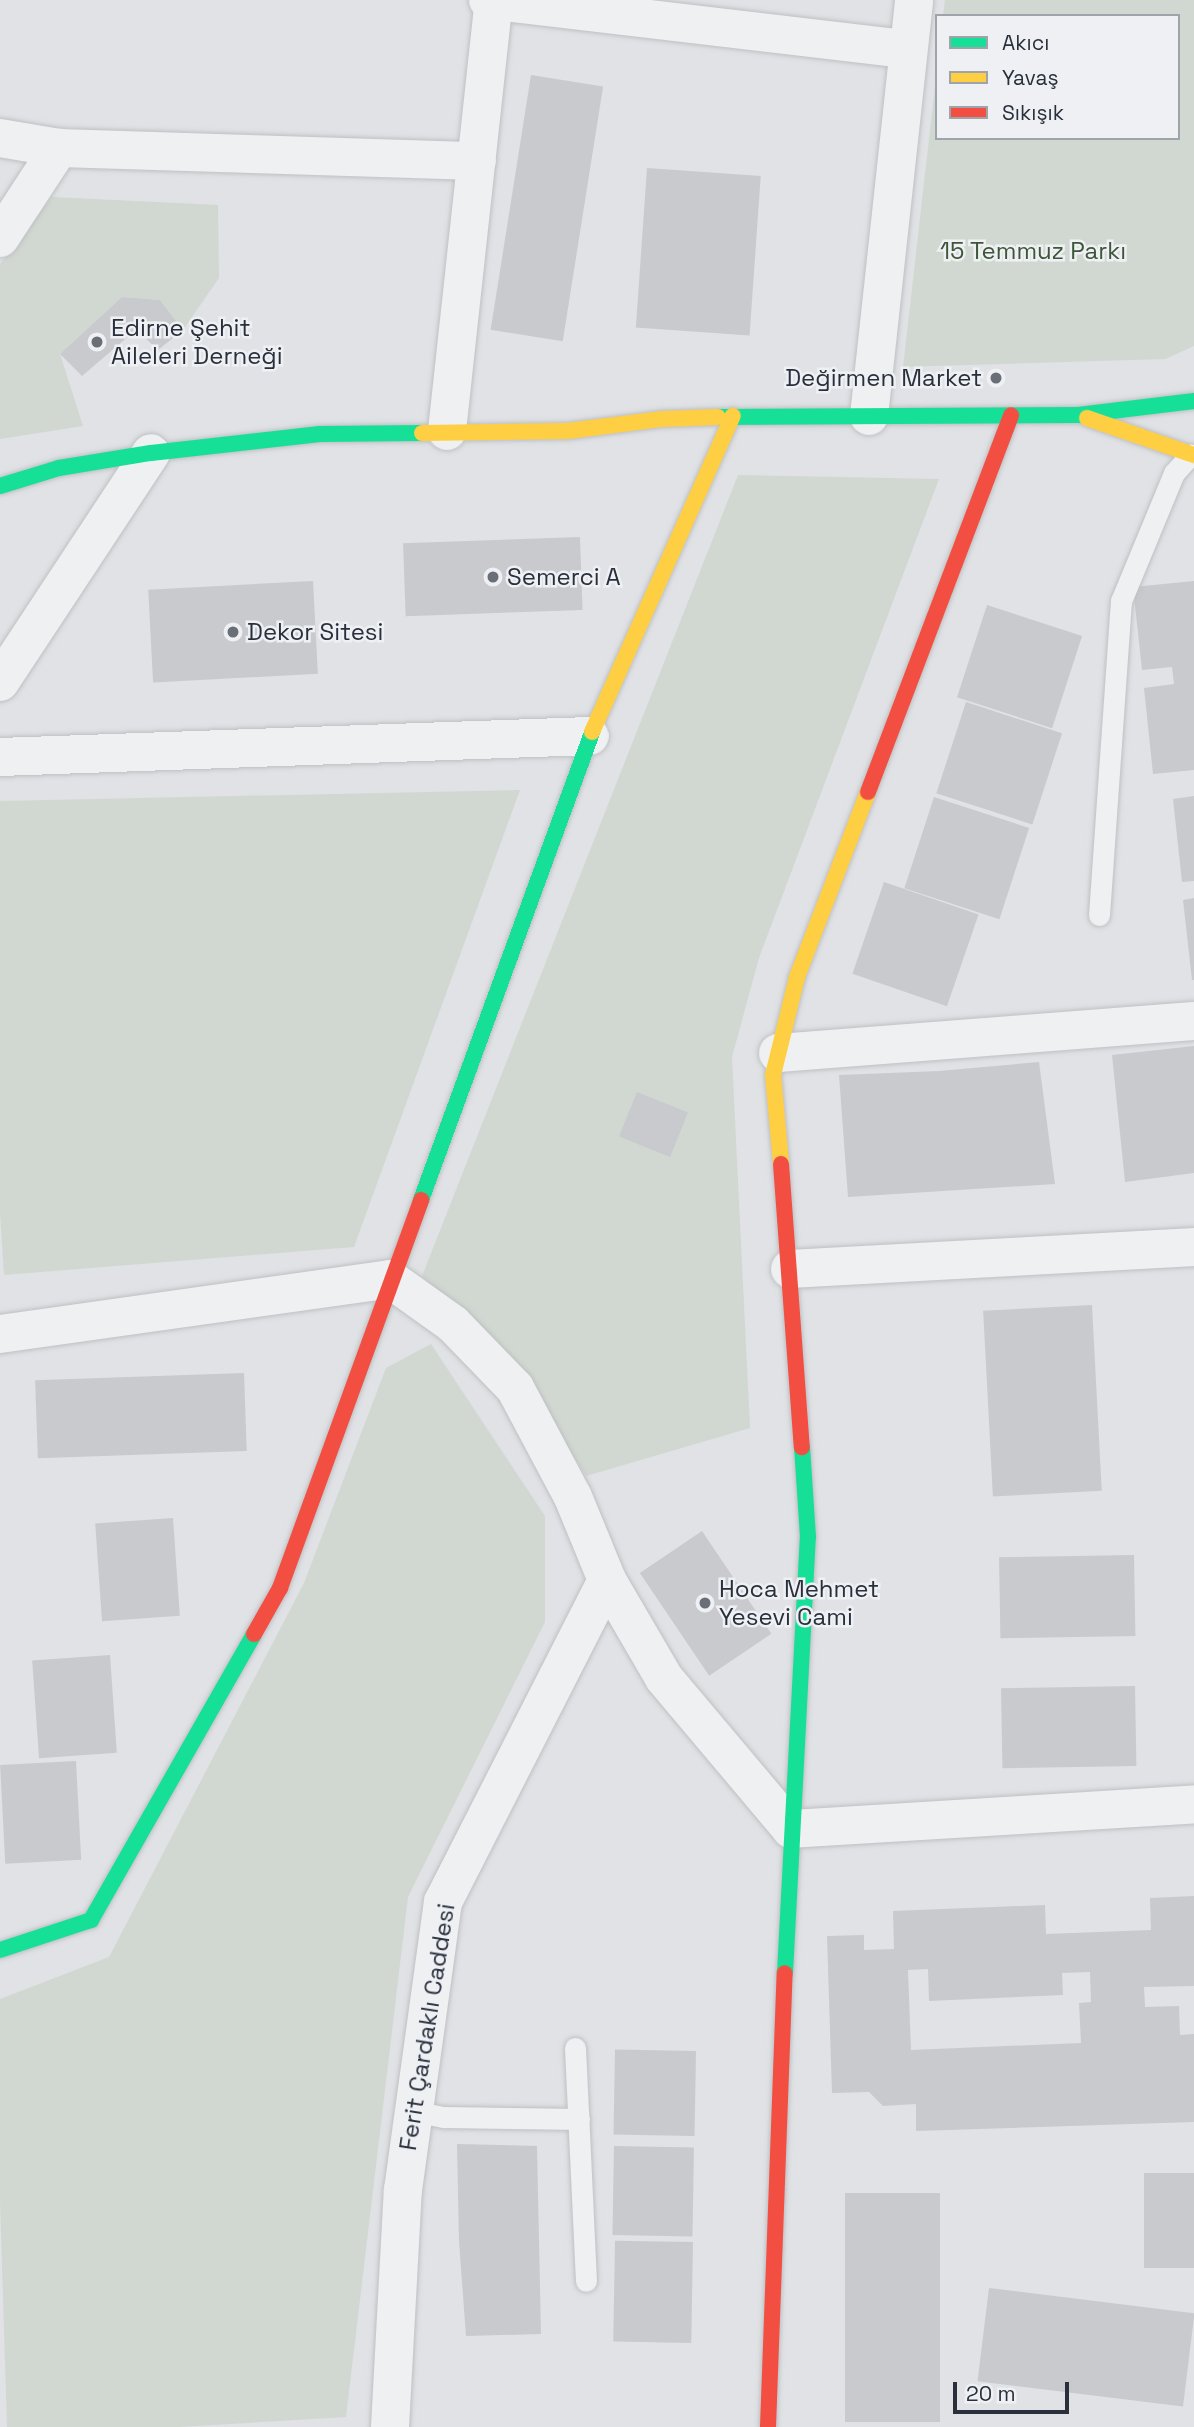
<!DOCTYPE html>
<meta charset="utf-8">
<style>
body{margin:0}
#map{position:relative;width:1194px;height:2427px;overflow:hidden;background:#e0e2e5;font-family:"Space Grotesk",sans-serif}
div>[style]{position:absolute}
.green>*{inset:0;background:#d1d8d1}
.building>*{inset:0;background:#c8cacd;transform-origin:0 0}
.roads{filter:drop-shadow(0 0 2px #bfc0c3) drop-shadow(0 0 2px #bfc0c3)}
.lane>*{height:21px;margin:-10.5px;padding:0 10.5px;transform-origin:10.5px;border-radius:10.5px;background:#eff0f2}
.street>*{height:38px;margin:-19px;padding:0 19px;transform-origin:19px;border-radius:19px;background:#eff0f2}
.fast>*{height:16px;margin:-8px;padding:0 8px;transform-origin:8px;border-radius:8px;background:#16e098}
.slow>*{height:16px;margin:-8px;padding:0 8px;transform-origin:8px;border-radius:8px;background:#ffcf43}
.jam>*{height:16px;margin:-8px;padding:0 8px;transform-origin:8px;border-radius:8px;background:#f24e42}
.dots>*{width:19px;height:19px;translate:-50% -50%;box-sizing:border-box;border:4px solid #eef0f4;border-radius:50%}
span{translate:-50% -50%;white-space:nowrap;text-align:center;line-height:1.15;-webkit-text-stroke:5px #eef0f4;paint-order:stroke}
.park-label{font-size:24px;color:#3d5638}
.poi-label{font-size:24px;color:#29303c}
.left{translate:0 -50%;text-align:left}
.right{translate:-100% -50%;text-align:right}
.street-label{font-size:24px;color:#29303c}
.legend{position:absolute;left:935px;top:14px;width:245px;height:126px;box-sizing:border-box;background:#eef0f4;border:2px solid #9fa3aa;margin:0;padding:9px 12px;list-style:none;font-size:21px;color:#29303c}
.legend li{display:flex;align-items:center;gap:14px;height:35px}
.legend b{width:35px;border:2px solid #9fa3aa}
.scale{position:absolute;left:953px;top:2382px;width:116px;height:32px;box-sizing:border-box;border:4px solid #29303c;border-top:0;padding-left:9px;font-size:21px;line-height:24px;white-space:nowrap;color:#29303c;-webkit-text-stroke:5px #eef0f4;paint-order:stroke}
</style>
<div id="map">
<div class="green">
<div style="clip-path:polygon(945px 0,1194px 0,1194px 346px,1165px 359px,903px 367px,937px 69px,937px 138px,1178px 138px,1178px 16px,943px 16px)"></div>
<div style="clip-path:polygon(52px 197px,218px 205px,219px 278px,183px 330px,160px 300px,122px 297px,60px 354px,83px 426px,0 439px,0 264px)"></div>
<div style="clip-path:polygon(738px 475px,939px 479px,759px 958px,732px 1057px,750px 1428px,586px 1476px,513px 1359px,422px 1276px)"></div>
<div style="clip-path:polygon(520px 790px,354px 1247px,4px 1275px,0 1213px,0 801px)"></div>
<div style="clip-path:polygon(431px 1344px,545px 1516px,545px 1622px,408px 1897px,346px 2417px,179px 2427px,7px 2427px,0 2200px,0 1999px,109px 1957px,304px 1583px,386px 1368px)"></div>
</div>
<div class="building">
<div style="left:531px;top:75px;width:73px;height:258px;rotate:9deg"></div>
<div style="left:647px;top:168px;width:114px;height:160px;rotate:4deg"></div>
<div style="clip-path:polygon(122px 297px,160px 300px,183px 330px,158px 350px,142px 335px,130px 335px,82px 376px,60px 354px)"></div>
<div style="left:580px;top:537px;width:73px;height:177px;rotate:88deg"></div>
<div style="left:313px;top:581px;width:93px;height:165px;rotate:87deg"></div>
<div style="clip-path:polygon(1194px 581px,1194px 770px,1153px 774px,1144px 688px,1174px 684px,1172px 667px,1142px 670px,1133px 587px)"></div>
<div style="left:987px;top:605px;width:100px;height:97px;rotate:18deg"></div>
<div style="left:966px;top:702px;width:101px;height:96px;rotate:18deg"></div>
<div style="clip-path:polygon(1194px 796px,1194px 881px,1182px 882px,1173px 799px)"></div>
<div style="left:934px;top:797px;width:100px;height:96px;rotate:18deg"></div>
<div style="left:884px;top:882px;width:100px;height:97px;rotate:19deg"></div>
<div style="clip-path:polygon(1194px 898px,1194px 980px,1192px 980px,1183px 900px)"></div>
<div style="clip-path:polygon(1194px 1046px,1194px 1173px,1125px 1182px,1112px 1055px)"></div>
<div style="clip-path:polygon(1039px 1062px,1055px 1184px,848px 1197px,839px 1075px,939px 1071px)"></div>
<div style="left:637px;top:1092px;width:55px;height:48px;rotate:22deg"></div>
<div style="left:1092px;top:1305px;width:186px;height:109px;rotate:87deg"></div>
<div style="left:244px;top:1373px;width:78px;height:209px;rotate:88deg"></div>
<div style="left:173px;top:1518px;width:98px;height:78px;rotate:86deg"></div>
<div style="left:702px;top:1531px;width:124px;height:75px;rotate:56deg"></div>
<div style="left:1134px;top:1555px;width:81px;height:135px;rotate:89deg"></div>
<div style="left:110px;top:1655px;width:98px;height:78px;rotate:86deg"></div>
<div style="left:1135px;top:1686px;width:80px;height:134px;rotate:89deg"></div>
<div style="left:76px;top:1761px;width:99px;height:76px;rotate:87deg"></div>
<div style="clip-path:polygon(evenodd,1194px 1896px,1194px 1986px,1144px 1987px,1145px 2007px,1179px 2006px,1180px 2035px,1194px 2034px,1194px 2122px,916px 2131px,916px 2104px,883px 2106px,869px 2092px,832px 2093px,827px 1936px,864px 1935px,864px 1950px,894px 1949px,893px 1911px,1045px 1905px,1046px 1934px,1151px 1930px,1150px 1898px,1194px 1896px,928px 1969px,929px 2001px,1063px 1995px,1062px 1973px,1090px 1972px,1091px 2002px,1079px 2003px,1081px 2043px,911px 2050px,908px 1970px,928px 1969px)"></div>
<div style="left:696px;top:2051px;width:85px;height:81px;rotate:91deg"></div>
<div style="clip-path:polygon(457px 2144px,537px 2146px,541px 2334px,466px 2336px,459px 2241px)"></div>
<div style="left:614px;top:2146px;width:80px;height:89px;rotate:1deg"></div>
<div style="left:1194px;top:2173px;width:95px;height:50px;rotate:90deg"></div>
<div style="left:845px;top:2193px;width:95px;height:229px"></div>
<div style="left:693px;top:2242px;width:101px;height:78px;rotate:91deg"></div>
<div style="left:989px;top:2288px;width:207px;height:94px;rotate:7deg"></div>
</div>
<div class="roads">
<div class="lane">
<div style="left:1099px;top:915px;width:315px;rotate:-86deg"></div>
<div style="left:1121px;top:601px;width:139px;rotate:-67.5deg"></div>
<div style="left:1174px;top:473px;width:25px;rotate:-48deg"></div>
<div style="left:575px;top:2048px;width:233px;rotate:87.3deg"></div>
<div style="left:412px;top:2111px;width:33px;rotate:11deg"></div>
<div style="left:444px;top:2117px;width:135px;rotate:0.8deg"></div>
</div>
<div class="street">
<div style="left:488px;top:0;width:423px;rotate:6.7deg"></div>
<div style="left:0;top:138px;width:60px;rotate:9.6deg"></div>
<div style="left:59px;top:148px;width:418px;rotate:1.8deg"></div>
<div style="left:0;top:238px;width:108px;rotate:-56.8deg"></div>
<div style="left:869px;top:416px;width:418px;rotate:-83.8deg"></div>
<div style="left:447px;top:431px;width:434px;rotate:-83.8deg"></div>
<div style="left:0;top:682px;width:274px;rotate:-56.6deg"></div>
<div style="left:0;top:757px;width:590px;rotate:-2.04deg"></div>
<div style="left:778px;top:1053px;width:417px;rotate:-4.4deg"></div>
<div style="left:790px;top:1269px;width:405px;rotate:-3.1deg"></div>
<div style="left:0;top:1334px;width:394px;rotate:-8deg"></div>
<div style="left:390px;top:1279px;width:77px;rotate:35.5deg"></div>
<div style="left:453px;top:1324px;width:89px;rotate:45.9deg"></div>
<div style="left:515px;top:1388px;width:123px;rotate:62deg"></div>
<div style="left:573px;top:1497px;width:90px;rotate:67.7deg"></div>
<div style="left:607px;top:1580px;width:113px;rotate:59.8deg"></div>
<div style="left:664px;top:1678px;width:197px;rotate:49.9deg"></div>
<div style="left:791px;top:1829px;width:404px;rotate:-3.5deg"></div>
<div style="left:390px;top:2427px;width:237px;rotate:-86.9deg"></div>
<div style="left:403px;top:2190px;width:291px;rotate:-82.1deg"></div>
<div style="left:443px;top:1902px;width:361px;rotate:-63deg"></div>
</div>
<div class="fast">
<div style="left:718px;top:417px;width:360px;rotate:-0.3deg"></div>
<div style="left:1078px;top:415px;width:117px;rotate:-6.9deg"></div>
<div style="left:0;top:486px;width:62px;rotate:-17deg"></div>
<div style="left:59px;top:468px;width:93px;rotate:-9.3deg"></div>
<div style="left:151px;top:453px;width:170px;rotate:-6.4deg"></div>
<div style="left:320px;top:434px;width:102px;rotate:-0.6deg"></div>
<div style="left:421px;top:1200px;width:498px;rotate:-69.9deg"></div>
<div style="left:0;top:1950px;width:96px;rotate:-18.2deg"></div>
<div style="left:91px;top:1920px;width:329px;rotate:-60.3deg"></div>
<div style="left:785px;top:1973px;width:437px;rotate:-87deg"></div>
<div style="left:808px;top:1537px;width:90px;rotate:-93.8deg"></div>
</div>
<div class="slow">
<div style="left:1087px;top:418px;width:113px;rotate:19.1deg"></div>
<div style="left:422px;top:433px;width:146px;rotate:-0.8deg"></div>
<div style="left:568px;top:431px;width:95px;rotate:-7.3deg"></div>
<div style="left:662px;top:419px;width:56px;rotate:-2deg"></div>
<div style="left:592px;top:732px;width:346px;rotate:-66deg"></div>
<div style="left:781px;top:1164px;width:89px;rotate:-95.1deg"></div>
<div style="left:773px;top:1075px;width:101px;rotate:-76.2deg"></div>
<div style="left:797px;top:977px;width:198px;rotate:-69deg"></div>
</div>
<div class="jam">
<div style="left:868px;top:792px;width:403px;rotate:-69.2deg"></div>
<div style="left:781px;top:1164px;width:284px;rotate:85.8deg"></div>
<div style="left:254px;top:1634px;width:53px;rotate:-60.5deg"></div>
<div style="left:280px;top:1588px;width:413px;rotate:-70deg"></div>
<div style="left:768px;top:2427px;width:454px;rotate:-87.9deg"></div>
</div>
</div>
<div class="dots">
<div style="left:97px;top:342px;background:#696e77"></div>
<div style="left:996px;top:378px;background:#696e77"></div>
<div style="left:493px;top:577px;background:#696e77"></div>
<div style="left:233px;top:632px;background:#696e77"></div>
<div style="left:705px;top:1603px;background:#696e77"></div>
</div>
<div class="park-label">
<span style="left:1033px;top:251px">15 Temmuz Parkı</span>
</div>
<div class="poi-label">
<span class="left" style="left:111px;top:342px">Edirne Şehit<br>Aileleri Derneği</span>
<span class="right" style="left:982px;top:378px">Değirmen Market</span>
<span class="left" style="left:507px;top:577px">Semerci A</span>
<span class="left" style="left:247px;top:632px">Dekor Sitesi</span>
<span class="left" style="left:719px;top:1603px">Hoca Mehmet<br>Yesevi Cami</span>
</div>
<div class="street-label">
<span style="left:427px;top:2027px;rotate:-81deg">Ferit Çardaklı Caddesi</span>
</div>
<ul class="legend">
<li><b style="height:9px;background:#16e098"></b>Akıcı</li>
<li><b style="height:9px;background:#ffcf43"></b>Yavaş</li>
<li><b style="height:9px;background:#f24e42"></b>Sıkışık</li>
</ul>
<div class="scale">20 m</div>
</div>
